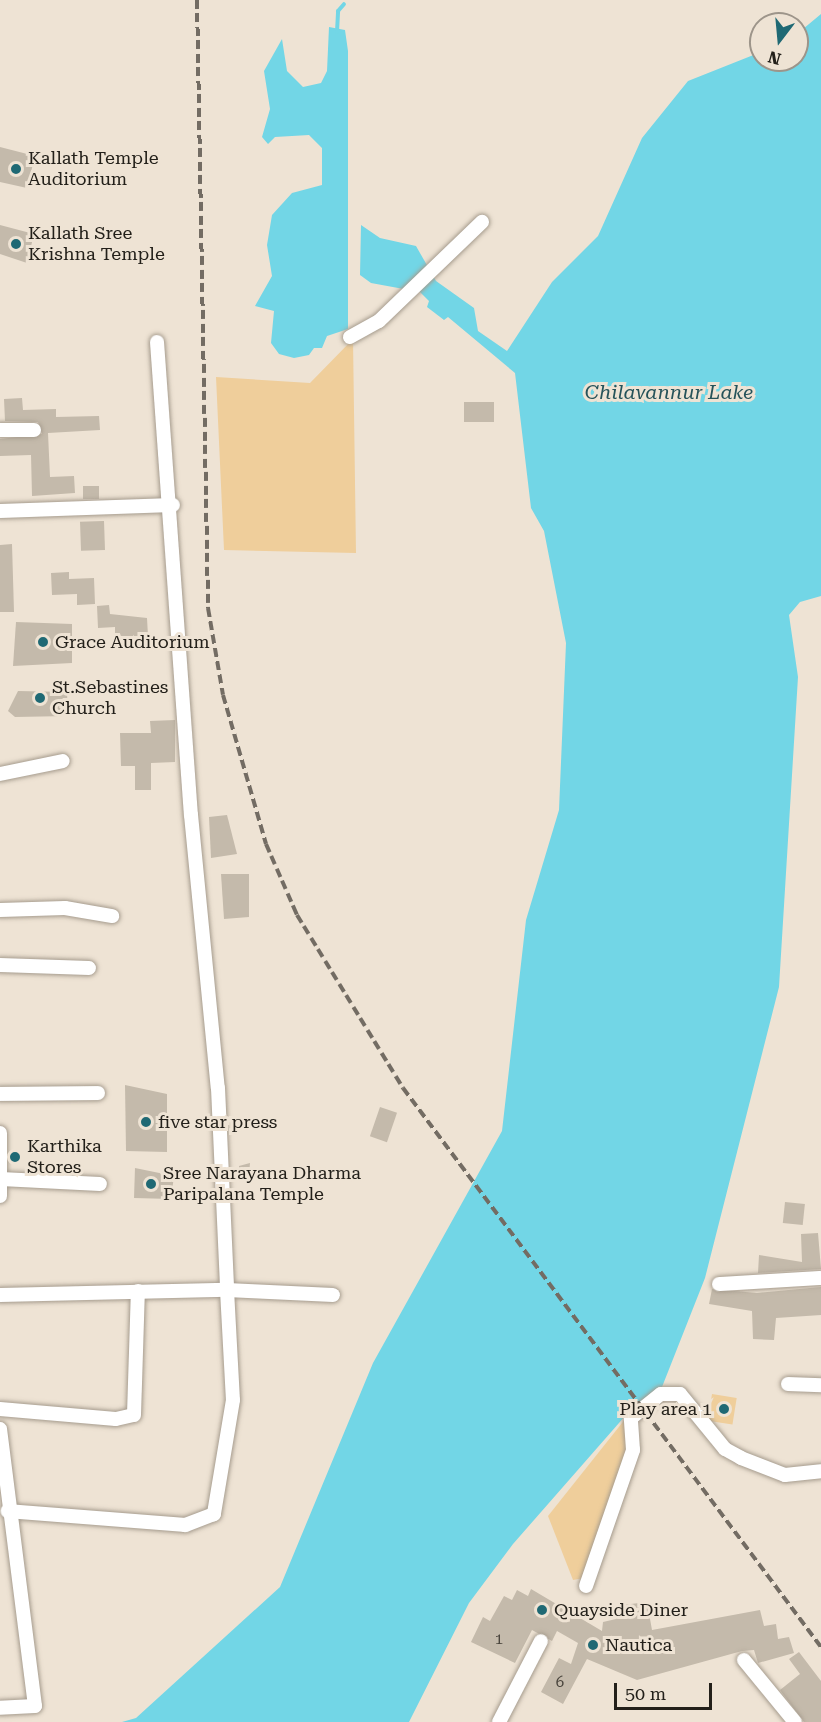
<!DOCTYPE html>
<style>
body{margin:0}
#map{position:relative;width:821px;height:1722px;overflow:hidden;background:#eee3d4;font-family:"Roboto Serif",serif}
div>[style]{position:absolute}
.green>*{inset:0;background:#efce9b;transform-origin:0 0}
.water>*{inset:0;background:#72d6e6}
.stream>*{height:4px;margin:-2px;padding:0 2px;transform-origin:2px;border-radius:2px;background:#72d6e6}
.building>*{inset:0;background:#c4baab;transform-origin:0 0}
.roads{filter:drop-shadow(0 0 2px #a69c8e) drop-shadow(0 0 2px #a69c8e)}
.minor>*{height:14px;margin:-7px;padding:0 7px;transform-origin:7px;border-radius:7px;background:#fff}
.rail>*{height:4px;margin-top:-2px;transform-origin:0;background:repeating-linear-gradient(90deg,#736c63 0 9px,transparent 0 13.5px)}
.dots>*{width:16px;height:16px;translate:-50% -50%;box-sizing:border-box;border:3px solid #eee3d4;border-radius:50%}
span{translate:-50% -50%;white-space:nowrap;text-align:center;line-height:1.15;-webkit-text-stroke:6px #eee3d4;paint-order:stroke}
.number-label{font-size:15px;color:#4b463e}
.number-label span{-webkit-text-stroke-width:0}
.poi-label{font-size:18px;color:#23201a}
.left{translate:0 -50%;text-align:left}
.right{translate:-100% -50%;text-align:right}
.water-label{font-size:20px;color:#26535a;font-style:italic}
.north{position:absolute;left:749px;top:12px;width:60px;height:60px;box-sizing:border-box;background:#eee3d4;border:2px solid #9d958a;border-radius:50%;rotate:196deg;font-size:16px;font-weight:700;line-height:24px;text-align:center;color:#23201a}
.north::after{content:'';display:block;margin:auto;width:21px;height:27px;background:#1f6974;clip-path:polygon(50% 0,100% 100%,50% 72%,0 100%)}
.scale{position:absolute;left:614px;top:1683px;width:98px;height:27px;box-sizing:border-box;border:3px solid #23201a;border-top:0;padding-left:8px;font-size:18px;line-height:21px;white-space:nowrap;color:#23201a;-webkit-text-stroke:4px #eee3d4;paint-order:stroke}
</style>
<div id="map">
<div class="green">
<div style="clip-path:polygon(353px 339px,356px 553px,224px 550px,216px 377px,310px 383px)"></div>
<div style="left:712px;top:1394px;width:25px;height:27px;rotate:9deg"></div>
<div style="clip-path:polygon(626px 1418px,626px 1449px,584px 1578px,573px 1580px,548px 1516px)"></div>
</div>
<div class="water">
<div style="clip-path:polygon(821px 14px,821px 596px,800px 602px,789px 615px,798px 677px,779px 987px,705px 1278px,662px 1387px,633px 1407px,513px 1544px,469px 1603px,409px 1722px,122px 1722px,136px 1718px,280px 1587px,373px 1363px,502px 1131px,526px 920px,559px 810px,566px 643px,544px 531px,531px 508px,515px 373px,448px 317px,444px 320px,427px 307px,429px 301px,420px 292px,371px 283px,360px 275px,361px 225px,380px 238px,416px 246px,436px 281px,474px 308px,478px 331px,507px 351px,552px 282px,598px 236px,642px 138px,688px 81px,761px 52px,761px 60px,797px 60px,797px 34px)"></div>
<div style="clip-path:polygon(329px 27px,345px 30px,348px 51px,348px 329px,327px 336px,322px 348px,314px 348px,309px 355px,294px 358px,279px 354px,271px 343px,274px 311px,255px 306px,272px 276px,267px 245px,272px 215px,292px 193px,322px 185px,322px 148px,309px 135px,275px 137px,268px 144px,262px 137px,270px 109px,264px 71px,282px 39px,287px 71px,303px 87px,321px 83px,327px 71px)"></div>
</div>
<div class="stream">
<div style="left:337px;top:32px;width:21px;rotate:-87deg"></div>
<div style="left:338px;top:11px;width:9px;rotate:-49deg"></div>
</div>
<div class="building">
<div style="clip-path:polygon(0 147px,35px 156px,27px 188px,0 182px)"></div>
<div style="clip-path:polygon(0 225px,34px 234px,27px 263px,0 254px)"></div>
<div style="clip-path:polygon(22px 398px,23px 410px,56px 409px,56px 417px,99px 416px,100px 430px,48px 433px,50px 477px,74px 476px,75px 493px,32px 496px,31px 455px,0 456px,0 439px,42px 434px,38px 422px,5px 421px,4px 399px)"></div>
<div style="left:494px;top:402px;width:20px;height:30px;rotate:90deg"></div>
<div style="left:83px;top:486px;width:16px;height:13px"></div>
<div style="left:104px;top:521px;width:29px;height:24px;rotate:88deg"></div>
<div style="clip-path:polygon(12px 544px,14px 612px,0 612px,0 545px)"></div>
<div style="clip-path:polygon(69px 572px,69px 579px,94px 578px,95px 604px,77px 605px,77px 594px,52px 595px,51px 573px)"></div>
<div style="clip-path:polygon(109px 605px,110px 614px,147px 618px,148px 636px,115px 636px,115px 627px,98px 628px,97px 606px)"></div>
<div style="clip-path:polygon(16px 622px,72px 624px,72px 663px,13px 666px)"></div>
<div style="clip-path:polygon(18px 691px,67px 692px,68px 716px,15px 717px,8px 711px)"></div>
<div style="clip-path:polygon(175px 720px,175px 762px,151px 763px,151px 790px,135px 790px,135px 766px,121px 766px,120px 733px,151px 733px,150px 721px)"></div>
<div style="clip-path:polygon(227px 815px,237px 854px,211px 858px,209px 817px)"></div>
<div style="clip-path:polygon(221px 874px,249px 874px,249px 917px,224px 919px)"></div>
<div style="clip-path:polygon(125px 1085px,167px 1094px,167px 1152px,126px 1151px)"></div>
<div style="left:380px;top:1107px;width:18px;height:31px;rotate:19deg"></div>
<div style="clip-path:polygon(250px 1163px,249px 1175px,239px 1174px,239px 1166px)"></div>
<div style="clip-path:polygon(135px 1168px,174px 1176px,171px 1199px,134px 1198px)"></div>
<div style="left:785px;top:1202px;width:20px;height:21px;rotate:6deg"></div>
<div style="clip-path:polygon(818px 1233px,821px 1269px,758px 1273px,759px 1255px,802px 1262px,801px 1234px)"></div>
<div style="clip-path:polygon(821px 1287px,821px 1315px,776px 1318px,774px 1340px,753px 1339px,752px 1311px,709px 1304px,712px 1289px,757px 1293px)"></div>
<div style="clip-path:polygon(531px 1589px,602px 1631px,603px 1622px,616px 1619px,615px 1606px,647px 1602px,652px 1630px,760px 1610px,764px 1626px,776px 1624px,778px 1639px,789px 1637px,794px 1653px,758px 1663px,754px 1650px,742px 1651px,637px 1680px,587px 1659px,563px 1704px,541px 1692px,559px 1658px,571px 1664px,578px 1643px,557px 1631px,552px 1641px,532px 1630px,515px 1663px,471px 1642px,483px 1617px,490px 1621px,504px 1596px,512px 1600px,517px 1590px,528px 1596px)"></div>
<div style="clip-path:polygon(799px 1652px,821px 1681px,821px 1722px,804px 1722px,780px 1690px,800px 1674px,789px 1659px)"></div>
</div>
<div class="roads">
<div class="minor">
<div style="left:350px;top:337px;width:33px;rotate:-29deg"></div>
<div style="left:379px;top:321px;width:143px;rotate:-43.9deg"></div>
<div style="left:157px;top:342px;width:474px;rotate:85.9deg"></div>
<div style="left:191px;top:815px;width:274px;rotate:84.4deg"></div>
<div style="left:218px;top:1088px;width:202px;rotate:87.4deg"></div>
<div style="left:227px;top:1290px;width:106px;rotate:2.7deg"></div>
<div style="left:0;top:430px;width:34px"></div>
<div style="left:0;top:511px;width:173px;rotate:-2deg"></div>
<div style="left:0;top:774px;width:64px;rotate:-11.7deg"></div>
<div style="left:0;top:910px;width:65px;rotate:-1.8deg"></div>
<div style="left:65px;top:908px;width:48px;rotate:9.7deg"></div>
<div style="left:0;top:965px;width:89px;rotate:1.9deg"></div>
<div style="left:0;top:1094px;width:98px;rotate:-0.6deg"></div>
<div style="left:0;top:1133px;width:63px;rotate:90deg"></div>
<div style="left:1px;top:1179px;width:99px;rotate:2.9deg"></div>
<div style="left:719px;top:1284px;width:102px;rotate:-3.4deg"></div>
<div style="left:0;top:1295px;width:227px;rotate:-1.3deg"></div>
<div style="left:227px;top:1290px;width:110px;rotate:86.9deg"></div>
<div style="left:233px;top:1400px;width:116px;rotate:99.5deg"></div>
<div style="left:214px;top:1514px;width:31px;rotate:159deg"></div>
<div style="left:185px;top:1525px;width:178px;rotate:-175.5deg"></div>
<div style="left:788px;top:1384px;width:33px;rotate:2deg"></div>
<div style="left:0;top:1409px;width:116px;rotate:4.9deg"></div>
<div style="left:116px;top:1419px;width:18px;rotate:-13deg"></div>
<div style="left:134px;top:1415px;width:124px;rotate:-88.2deg"></div>
<div style="left:0;top:1429px;width:279px;rotate:82.8deg"></div>
<div style="left:35px;top:1706px;width:35px;rotate:177deg"></div>
<div style="left:586px;top:1586px;width:144px;rotate:-70.9deg"></div>
<div style="left:633px;top:1450px;width:32px;rotate:-94deg"></div>
<div style="left:631px;top:1418px;width:38px;rotate:-39deg"></div>
<div style="left:661px;top:1394px;width:19px"></div>
<div style="left:680px;top:1394px;width:71px;rotate:50.7deg"></div>
<div style="left:725px;top:1449px;width:18px;rotate:29deg"></div>
<div style="left:741px;top:1458px;width:47px;rotate:21.1deg"></div>
<div style="left:785px;top:1475px;width:36px;rotate:-6deg"></div>
<div style="left:744px;top:1660px;width:80px;rotate:50.6deg"></div>
<div style="left:499px;top:1722px;width:91px;rotate:-62.6deg"></div>
</div>
</div>
<div class="rail">
<div style="left:197px;top:0;width:608px;rotate:88.96deg"></div>
<div style="left:208px;top:608px;width:88px;rotate:80.2deg"></div>
<div style="left:223px;top:695px;width:155px;rotate:73.9deg"></div>
<div style="left:266px;top:844px;width:77px;rotate:66.4deg"></div>
<div style="left:297px;top:915px;width:203px;rotate:58.5deg"></div>
<div style="left:403px;top:1088px;width:698px;rotate:53.21deg"></div>
</div>
<div class="dots">
<div style="left:16px;top:169px;background:#1f6974"></div>
<div style="left:16px;top:244px;background:#1f6974"></div>
<div style="left:43px;top:642px;background:#1f6974"></div>
<div style="left:40px;top:698px;background:#1f6974"></div>
<div style="left:146px;top:1122px;background:#1f6974"></div>
<div style="left:15px;top:1157px;background:#1f6974"></div>
<div style="left:151px;top:1184px;background:#1f6974"></div>
<div style="left:724px;top:1409px;background:#1f6974"></div>
<div style="left:542px;top:1610px;background:#1f6974"></div>
<div style="left:593px;top:1645px;background:#1f6974"></div>
</div>
<div class="number-label">
<span style="left:499px;top:1640px">1</span>
<span style="left:560px;top:1683px">6</span>
</div>
<div class="poi-label">
<span class="left" style="left:28px;top:169px">Kallath Temple<br>Auditorium</span>
<span class="left" style="left:28px;top:244px">Kallath Sree<br>Krishna Temple</span>
<span class="left" style="left:55px;top:642px">Grace Auditorium</span>
<span class="left" style="left:52px;top:698px">St.Sebastines<br>Church</span>
<span class="left" style="left:158px;top:1122px">five star press</span>
<span class="left" style="left:27px;top:1157px">Karthika<br>Stores</span>
<span class="left" style="left:163px;top:1184px">Sree Narayana Dharma<br>Paripalana Temple</span>
<span class="right" style="left:712px;top:1409px">Play area 1</span>
<span class="left" style="left:554px;top:1610px">Quayside Diner</span>
<span class="left" style="left:605px;top:1645px">Nautica</span>
</div>
<div class="water-label">
<span style="left:669px;top:392px">Chilavannur Lake</span>
</div>
<div class="north">N</div>
<div class="scale">50 m</div>
</div>
